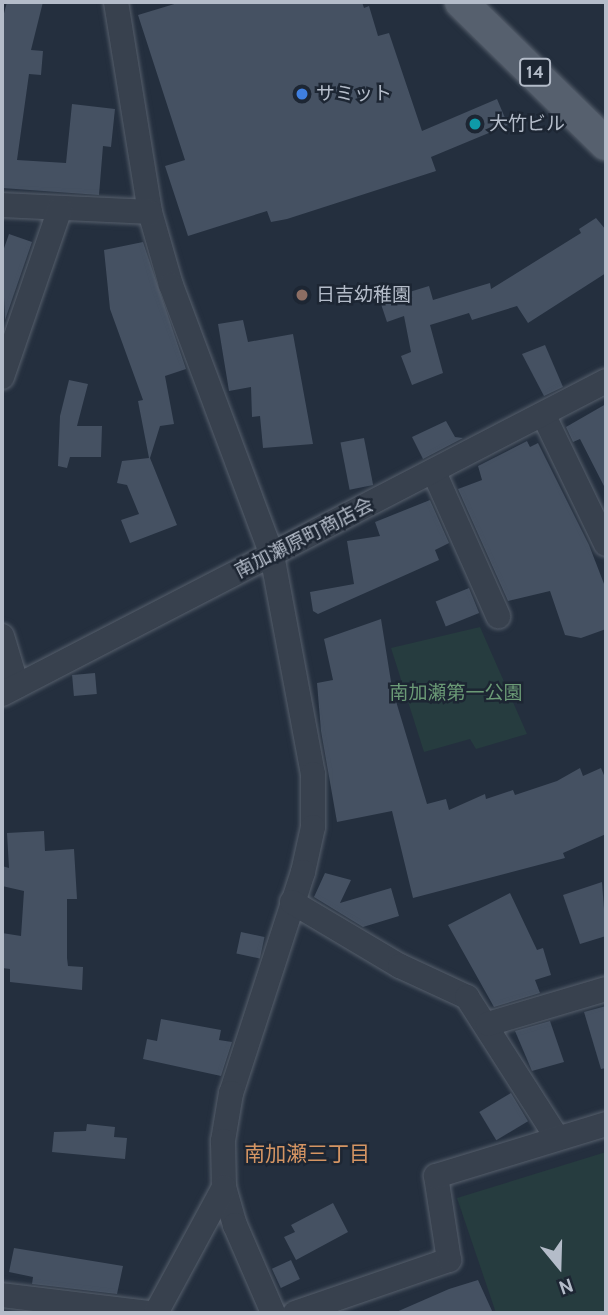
<!DOCTYPE html>
<meta charset="utf-8">
<style>
body{margin:0}
#map{position:relative;width:608px;height:1315px;overflow:hidden;background:#242f3e;font-family:Cabin,"Noto Sans JP",sans-serif}
div>[style]{position:absolute}
.green>*{inset:0;background:#263c3f}
.building>*{inset:0;background:#455162;transform-origin:0 0}
.roads{filter:drop-shadow(0 0 2px #565f6c) drop-shadow(0 0 2px #565f6c)}
.minor>*{height:24px;margin:-12px;padding:0 12px;transform-origin:12px;border-radius:12px;background:#38414e}
.major>*{height:32px;margin:-16px;padding:0 16px;transform-origin:16px;border-radius:16px;background:#56606e}
.dots>*{width:19px;height:19px;translate:-50% -50%;box-sizing:border-box;border:4px solid #1d2633;border-radius:50%}
span{translate:-50% -50%;white-space:nowrap;text-align:center;line-height:1.15;-webkit-text-stroke:5px #1d2633;paint-order:stroke}
.shield-label span{padding:2px 5px;background:#1d2633;border:2px solid;border-radius:5px;-webkit-text-stroke-width:0}
.shield-label{font-size:18px;color:#b4bcc9;font-weight:700}
.poi-label{font-size:19px;color:#b4bcc9}
.left{translate:0 -50%;text-align:left}
.street-label{font-size:19px;color:#b4bcc9}
.park-label{font-size:19px;color:#6b9a76}
.neighbourhood-label{font-size:21px;color:#d59563}
.frame{position:absolute;inset:0;border:4px solid #b4bcc9;pointer-events:none}
.north{position:absolute;left:524px;top:1231px;width:70px;height:70px;-webkit-text-stroke:5px #1d2633;paint-order:stroke;rotate:161deg;font-size:19px;font-weight:700;line-height:28px;text-align:center;color:#b4bcc9}
.north::after{content:'';display:block;margin:auto;width:24px;height:32px;background:#b4bcc9;clip-path:polygon(50% 0,100% 100%,50% 72%,0 100%)}
</style>
<div id="map">
<div class="green">
<div style="clip-path:polygon(480px 627px,527px 734px,476px 749px,470px 739px,424px 752px,391px 648px)"></div>
<div style="clip-path:polygon(606px 1152px,606px 1313px,496px 1313px,457px 1198px)"></div>
</div>
<div class="building">
<div style="clip-path:polygon(7px 2px,43px 2px,31px 50px,43px 51px,41px 75px,29px 74px,17px 160px,66px 163px,72px 104px,115px 109px,111px 147px,103px 146px,99px 195px,2px 188px,2px 21px)"></div>
<div style="clip-path:polygon(181px 2px,362px 2px,364px 8px,369px 6px,378px 36px,389px 33px,422px 131px,497px 99px,508px 125px,431px 157px,436px 171px,287px 219px,271px 222px,267px 211px,188px 236px,165px 166px,185px 160px,138px 15px)"></div>
<div style="clip-path:polygon(596px 218px,606px 230px,606px 273px,528px 323px,517px 306px,472px 320px,469px 313px,430px 325px,443px 373px,412px 385px,401px 356px,411px 352px,404px 316px,387px 322px,380px 301px,429px 286px,433px 300px,490px 283px,491px 289px,581px 233px,579px 229px)"></div>
<div style="clip-path:polygon(9px 234px,32px 242px,5px 320px,2px 254px)"></div>
<div style="clip-path:polygon(143px 242px,186px 369px,165px 376px,174px 424px,160px 426px,150px 458px,177px 525px,130px 543px,121px 520px,139px 514px,127px 485px,117px 483px,122px 461px,149px 458px,138px 401px,143px 400px,110px 309px,104px 250px)"></div>
<div style="clip-path:polygon(243px 320px,248px 342px,293px 334px,313px 444px,263px 448px,260px 416px,252px 417px,251px 387px,229px 391px,218px 324px)"></div>
<div style="clip-path:polygon(545px 345px,563px 387px,544px 396px,522px 354px)"></div>
<div style="clip-path:polygon(69px 380px,88px 384px,77px 426px,102px 426px,101px 457px,70px 457px,67px 468px,58px 466px,60px 416px)"></div>
<div style="clip-path:polygon(606px 404px,606px 490px,580px 439px,573px 442px,566px 427px)"></div>
<div style="clip-path:polygon(446px 421px,455px 437px,463px 438px,423px 459px,412px 437px)"></div>
<div style="left:364px;top:438px;width:48px;height:24px;rotate:79deg"></div>
<div style="clip-path:polygon(527px 441px,530px 447px,538px 443px,589px 545px,606px 589px,606px 629px,581px 638px,565px 635px,550px 591px,508px 601px,458px 489px,482px 480px,478px 466px)"></div>
<div style="clip-path:polygon(430px 500px,449px 543px,435px 550px,439px 560px,318px 614px,313px 611px,310px 592px,354px 584px,347px 541px,380px 536px,375px 522px)"></div>
<div style="left:469px;top:588px;width:27px;height:36px;rotate:68deg"></div>
<div style="clip-path:polygon(381px 619px,392px 688px,427px 804px,446px 799px,449px 810px,485px 794px,486px 799px,513px 790px,515px 795px,557px 781px,580px 768px,583px 776px,601px 768px,606px 780px,606px 834px,563px 853px,565px 858px,413px 898px,392px 811px,337px 822px,321px 731px,317px 683px,333px 680px,324px 639px)"></div>
<div style="left:95px;top:673px;width:21px;height:23px;rotate:85deg"></div>
<div style="clip-path:polygon(44px 831px,45px 851px,74px 849px,77px 899px,67px 899px,67px 958px,68px 966px,83px 967px,82px 990px,10px 982px,10px 969px,2px 968px,2px 933px,21px 936px,24px 891px,2px 886px,2px 866px,9px 868px,7px 833px)"></div>
<div style="clip-path:polygon(325px 873px,351px 880px,340px 903px,391px 888px,399px 916px,363px 927px,314px 897px)"></div>
<div style="clip-path:polygon(602px 882px,606px 936px,580px 944px,563px 895px)"></div>
<div style="clip-path:polygon(510px 893px,537px 950px,543px 948px,551px 975px,535px 980px,540px 993px,494px 1007px,448px 925px)"></div>
<div style="left:241px;top:932px;width:24px;height:22px;rotate:12deg"></div>
<div style="clip-path:polygon(606px 1006px,606px 1068px,601px 1069px,584px 1012px)"></div>
<div style="clip-path:polygon(161px 1019px,221px 1030px,219px 1040px,232px 1042px,221px 1076px,143px 1059px,147px 1039px,157px 1041px)"></div>
<div style="clip-path:polygon(550px 1021px,564px 1062px,532px 1071px,515px 1031px)"></div>
<div style="left:511px;top:1093px;width:33px;height:37px;rotate:59deg"></div>
<div style="clip-path:polygon(87px 1124px,115px 1127px,114px 1137px,127px 1138px,125px 1159px,52px 1152px,54px 1132px,86px 1131px)"></div>
<div style="clip-path:polygon(333px 1203px,348px 1232px,296px 1260px,284px 1237px,295px 1232px,291px 1225px)"></div>
<div style="clip-path:polygon(14px 1248px,123px 1266px,117px 1294px,32px 1284px,33px 1277px,9px 1272px)"></div>
<div style="left:291px;top:1260px;width:21px;height:21px;rotate:65deg"></div>
<div style="clip-path:polygon(478px 1280px,493px 1313px,394px 1313px,449px 1289px)"></div>
</div>
<div class="roads">
<div class="minor">
<div style="left:116px;top:2px;width:213px;rotate:80.8deg"></div>
<div style="left:150px;top:212px;width:76px;rotate:74deg"></div>
<div style="left:171px;top:285px;width:288px;rotate:69.5deg"></div>
<div style="left:272px;top:555px;width:223px;rotate:79.4deg"></div>
<div style="left:313px;top:774px;width:53px;rotate:90deg"></div>
<div style="left:313px;top:827px;width:46px;rotate:102.5deg"></div>
<div style="left:303px;top:872px;width:232px;rotate:108deg"></div>
<div style="left:231px;top:1093px;width:49px;rotate:99.5deg"></div>
<div style="left:223px;top:1141px;width:46px;rotate:88.8deg"></div>
<div style="left:224px;top:1187px;width:40px;rotate:74deg"></div>
<div style="left:235px;top:1225px;width:96px;rotate:66.6deg"></div>
<div style="left:2px;top:205px;width:148px;rotate:2.7deg"></div>
<div style="left:2px;top:377px;width:178px;rotate:-71deg"></div>
<div style="left:544px;top:416px;width:142px;rotate:64.2deg"></div>
<div style="left:434px;top:472px;width:158px;rotate:66deg"></div>
<div style="left:2px;top:636px;width:52px;rotate:73.3deg"></div>
<div style="left:2px;top:694px;width:680px;rotate:-27.39deg"></div>
<div style="left:292px;top:902px;width:126px;rotate:30.7deg"></div>
<div style="left:400px;top:966px;width:74px;rotate:24.8deg"></div>
<div style="left:467px;top:997px;width:167px;rotate:57.4deg"></div>
<div style="left:488px;top:1024px;width:123px;rotate:-16.5deg"></div>
<div style="left:2px;top:1295px;width:148px;rotate:7deg"></div>
<div style="left:156px;top:1313px;width:143px;rotate:-61.6deg"></div>
<div style="left:295px;top:1313px;width:163px;rotate:-19deg"></div>
<div style="left:449px;top:1260px;width:85px;rotate:-98.8deg"></div>
<div style="left:436px;top:1176px;width:178px;rotate:-17deg"></div>
</div>
<div class="major">
<div style="left:461px;top:2px;width:203px;rotate:44.4deg"></div>
</div>
</div>
<div class="dots">
<div style="left:302px;top:94px;background:#3f7fe0"></div>
<div style="left:475px;top:124px;background:#0f9aa8"></div>
<div style="left:302px;top:295px;background:#8d6e63"></div>
</div>
<div class="shield-label">
<span style="left:535px;top:72px">14</span>
</div>
<div class="poi-label">
<span class="left" style="left:316px;top:94px">サミット</span>
<span class="left" style="left:489px;top:124px">大竹ビル</span>
<span class="left" style="left:316px;top:295px">日吉幼稚園</span>
</div>
<div class="street-label">
<span style="left:304px;top:538px;rotate:-27deg">南加瀬原町商店会</span>
</div>
<div class="park-label">
<span style="left:456px;top:693px">南加瀬第一公園</span>
</div>
<div class="neighbourhood-label">
<span style="left:307px;top:1154px">南加瀬三丁目</span>
</div>
<div class="frame"></div>
<div class="north">N</div>
</div>
